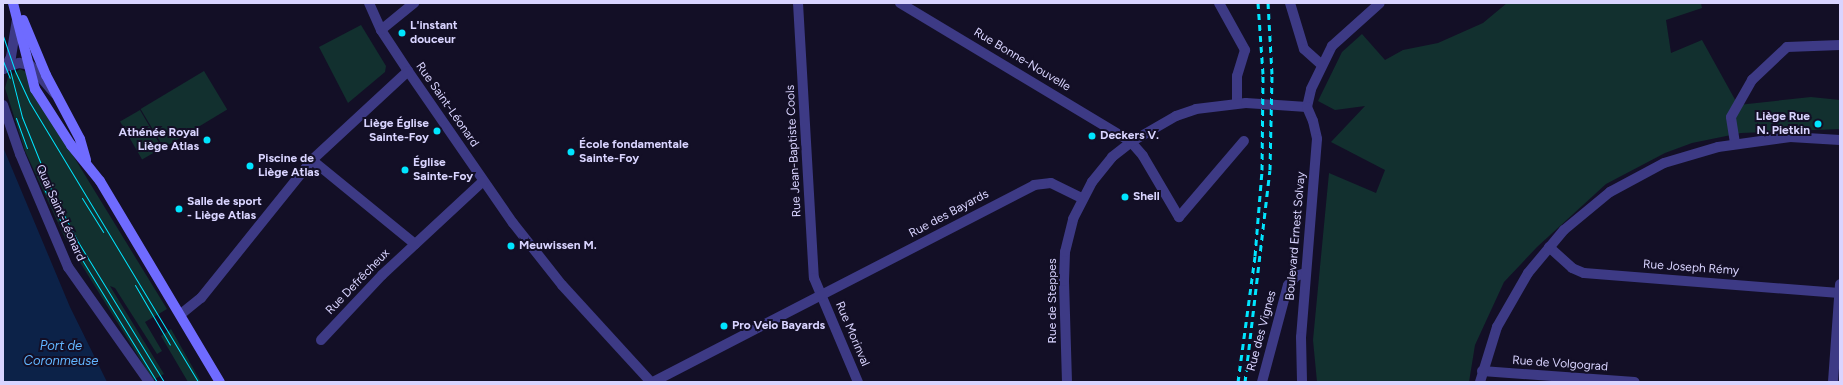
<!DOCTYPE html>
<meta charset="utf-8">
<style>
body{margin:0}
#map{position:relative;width:1843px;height:385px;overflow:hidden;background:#130f26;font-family:Figtree,sans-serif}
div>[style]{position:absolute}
.green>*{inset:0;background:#12302f;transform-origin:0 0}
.water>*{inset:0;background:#0c2248}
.minor>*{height:10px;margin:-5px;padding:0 5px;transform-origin:5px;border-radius:5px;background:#3d3a85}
.tertiary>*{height:10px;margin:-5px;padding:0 5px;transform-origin:5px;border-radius:5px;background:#3d3a85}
.secondary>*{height:10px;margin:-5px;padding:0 5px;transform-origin:5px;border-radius:5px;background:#6f6bff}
.tram>*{height:1px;margin:-0.5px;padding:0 0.5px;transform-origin:0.5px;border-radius:0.5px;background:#00e5ff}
.rail>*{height:3px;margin-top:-1.5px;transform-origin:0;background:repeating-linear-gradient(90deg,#00e5ff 0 6px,transparent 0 11px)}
.dots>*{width:11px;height:11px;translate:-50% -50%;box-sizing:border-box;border:2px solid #130f26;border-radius:50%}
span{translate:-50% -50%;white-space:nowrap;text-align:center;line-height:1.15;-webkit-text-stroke:4px #130f26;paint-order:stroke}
.poi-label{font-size:12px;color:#d9d4ff;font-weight:700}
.left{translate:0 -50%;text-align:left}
.right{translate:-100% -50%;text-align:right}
.street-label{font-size:12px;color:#d9d4ff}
.water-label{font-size:13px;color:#62b6ff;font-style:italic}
.frame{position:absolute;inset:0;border:4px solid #d9d4ff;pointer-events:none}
</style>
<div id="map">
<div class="green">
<div style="clip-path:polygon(1507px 3px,1701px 3px,1702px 8px,1666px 20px,1671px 53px,1702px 40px,1738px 105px,1811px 97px,1840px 100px,1840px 129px,1741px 133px,1692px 143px,1665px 153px,1606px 184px,1537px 247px,1504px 282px,1475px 345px,1469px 382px,1317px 382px,1313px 340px,1329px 173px,1376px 193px,1385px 170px,1331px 142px,1365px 106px,1335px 110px,1318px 101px,1342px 52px,1362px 34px,1385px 60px,1403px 50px,1438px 43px,1483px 23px)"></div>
<div style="clip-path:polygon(361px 25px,386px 66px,385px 72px,348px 103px,319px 47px)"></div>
<div style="clip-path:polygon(20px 69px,26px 72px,69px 149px,167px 309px,145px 322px,162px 351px,157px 354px,115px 288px,110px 286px,164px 374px,153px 380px,65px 238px,25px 151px,5px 88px,8px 77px)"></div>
<div style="left:204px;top:71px;width:45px;height:74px;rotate:59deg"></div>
<div style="left:140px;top:110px;width:44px;height:23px;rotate:60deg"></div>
<div style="clip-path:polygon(171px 329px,184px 352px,201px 382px,188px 382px,161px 336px)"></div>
</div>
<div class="water">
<div style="clip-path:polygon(3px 147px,70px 307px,107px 382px,3px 382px)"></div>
</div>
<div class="minor">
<div style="left:369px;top:3px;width:30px;rotate:66deg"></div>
<div style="left:381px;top:30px;width:49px;rotate:56.6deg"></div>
<div style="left:408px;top:71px;width:185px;rotate:55.4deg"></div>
<div style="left:513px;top:223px;width:79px;rotate:51.7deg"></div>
<div style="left:562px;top:285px;width:132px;rotate:47.5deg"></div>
<div style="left:798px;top:3px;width:275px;rotate:86.7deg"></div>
<div style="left:814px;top:278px;width:113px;rotate:67.1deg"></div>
<div style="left:900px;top:3px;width:270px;rotate:31deg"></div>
<div style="left:1131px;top:142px;width:18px;rotate:49deg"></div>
<div style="left:1143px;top:156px;width:71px;rotate:59.5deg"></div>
<div style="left:1179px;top:217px;width:100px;rotate:-49.5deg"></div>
<div style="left:1219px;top:3px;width:54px;rotate:61deg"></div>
<div style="left:1245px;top:50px;width:27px;rotate:107deg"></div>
<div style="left:1237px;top:76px;width:27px;rotate:90deg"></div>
<div style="left:1290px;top:3px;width:48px;rotate:73.1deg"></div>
<div style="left:1304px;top:49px;width:24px;rotate:42deg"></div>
<div style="left:381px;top:30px;width:43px;rotate:-39.3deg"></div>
<div style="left:1307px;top:107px;width:18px;rotate:-77deg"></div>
<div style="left:1311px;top:89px;width:48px;rotate:-64deg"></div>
<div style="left:1332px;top:46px;width:64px;rotate:-41.9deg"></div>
<div style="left:1735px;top:143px;width:26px;rotate:-99deg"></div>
<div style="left:1731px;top:117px;width:43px;rotate:-60.4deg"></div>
<div style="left:1752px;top:80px;width:48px;rotate:-43.3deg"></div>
<div style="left:1787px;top:47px;width:53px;rotate:-2.2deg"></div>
<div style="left:312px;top:160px;width:133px;rotate:39.2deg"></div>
<div style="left:1549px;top:247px;width:31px;rotate:42deg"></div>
<div style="left:1572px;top:268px;width:13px;rotate:23deg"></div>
<div style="left:1584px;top:273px;width:256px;rotate:4.5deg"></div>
<div style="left:181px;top:314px;width:26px;rotate:-39deg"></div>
<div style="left:201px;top:298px;width:177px;rotate:-51.2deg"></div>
<div style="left:312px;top:160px;width:131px;rotate:-42.8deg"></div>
<div style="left:321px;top:340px;width:89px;rotate:-46.8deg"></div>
<div style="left:382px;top:275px;width:138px;rotate:-42.9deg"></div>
<div style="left:1482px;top:371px;width:153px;rotate:4.1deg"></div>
<div style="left:653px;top:382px;width:429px;rotate:-27.3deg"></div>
<div style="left:1034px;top:185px;width:17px;rotate:-7deg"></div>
<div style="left:1051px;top:183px;width:34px;rotate:26deg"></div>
<div style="left:1262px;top:382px;width:100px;rotate:-75deg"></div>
<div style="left:1288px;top:285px;width:12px;rotate:-48deg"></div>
<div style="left:1296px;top:276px;width:9px;rotate:-18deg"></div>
<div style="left:1480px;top:382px;width:58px;rotate:-72.8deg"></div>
<div style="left:1497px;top:327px;width:62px;rotate:-60.1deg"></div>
<div style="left:1528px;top:273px;width:56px;rotate:-50.1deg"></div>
<div style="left:1564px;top:230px;width:60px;rotate:-39.6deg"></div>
<div style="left:1610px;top:192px;width:61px;rotate:-28.2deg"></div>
<div style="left:1664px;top:163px;width:56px;rotate:-16.5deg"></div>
<div style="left:1718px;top:147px;width:73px;rotate:-7.9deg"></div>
<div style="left:1790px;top:137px;width:50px;rotate:3.4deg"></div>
<div style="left:1833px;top:382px;width:98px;rotate:-85.9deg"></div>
</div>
<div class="tertiary">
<div style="left:5px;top:67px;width:15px;rotate:-16deg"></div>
<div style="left:19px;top:63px;width:11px;rotate:10deg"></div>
<div style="left:30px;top:65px;width:38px;rotate:49deg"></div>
<div style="left:4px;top:69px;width:14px;rotate:-60deg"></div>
<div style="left:11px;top:57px;width:37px;rotate:-81deg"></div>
<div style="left:3px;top:105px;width:52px;rotate:70.9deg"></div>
<div style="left:20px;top:154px;width:123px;rotate:67deg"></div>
<div style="left:68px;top:267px;width:141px;rotate:54.8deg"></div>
<div style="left:1067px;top:382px;width:101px;rotate:-91.7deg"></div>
<div style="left:1064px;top:281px;width:29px;rotate:-88deg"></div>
<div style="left:1065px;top:252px;width:34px;rotate:-76deg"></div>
<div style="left:1073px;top:219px;width:42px;rotate:-62.8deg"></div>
<div style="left:1092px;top:182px;width:32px;rotate:-51deg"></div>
<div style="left:1112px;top:157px;width:24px;rotate:-38deg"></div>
<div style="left:1131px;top:142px;width:52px;rotate:-30deg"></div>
<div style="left:1176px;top:116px;width:21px;rotate:-19deg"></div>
<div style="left:1196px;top:109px;width:50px;rotate:-6.8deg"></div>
<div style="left:1246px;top:103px;width:61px;rotate:3.8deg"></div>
<div style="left:1307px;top:107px;width:15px;rotate:67deg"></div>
<div style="left:1313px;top:121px;width:18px;rotate:77deg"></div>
<div style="left:1317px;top:139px;width:199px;rotate:94.6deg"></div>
<div style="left:1301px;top:337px;width:45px;rotate:88.7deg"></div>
</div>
<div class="secondary">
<div style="left:13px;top:3px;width:89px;rotate:75.7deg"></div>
<div style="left:35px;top:89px;width:67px;rotate:57.3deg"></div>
<div style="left:71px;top:145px;width:46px;rotate:51.1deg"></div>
<div style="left:100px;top:181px;width:234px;rotate:59.2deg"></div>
<div style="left:23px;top:20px;width:60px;rotate:67.3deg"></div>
<div style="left:46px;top:75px;width:72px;rotate:62deg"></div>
<div style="left:80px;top:139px;width:22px;rotate:74deg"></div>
</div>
<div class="tram">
<div style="left:3px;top:36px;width:37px;rotate:71deg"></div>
<div style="left:15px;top:71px;width:35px;rotate:65deg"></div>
<div style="left:30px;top:103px;width:326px;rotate:58.9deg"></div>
<div style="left:3px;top:61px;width:18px;rotate:68deg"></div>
<div style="left:10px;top:70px;width:49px;rotate:75.7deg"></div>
<div style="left:22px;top:117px;width:83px;rotate:68.1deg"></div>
<div style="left:53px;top:194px;width:54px;rotate:62.5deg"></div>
<div style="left:78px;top:242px;width:164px;rotate:58.4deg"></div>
<div style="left:16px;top:118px;width:32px;rotate:70deg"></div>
<div style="left:44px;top:189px;width:63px;rotate:62.6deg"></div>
<div style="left:73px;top:245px;width:161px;rotate:58.5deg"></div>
<div style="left:82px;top:198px;width:40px;rotate:58deg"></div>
<div style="left:135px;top:285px;width:69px;rotate:59.7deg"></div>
</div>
<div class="rail">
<div style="left:1238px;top:382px;width:127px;rotate:-82.3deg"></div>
<div style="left:1255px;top:256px;width:86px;rotate:-85.3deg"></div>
<div style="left:1262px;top:170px;width:96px;rotate:-89.4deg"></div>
<div style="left:1263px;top:74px;width:71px;rotate:-94deg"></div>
<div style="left:1245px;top:382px;width:213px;rotate:-83.3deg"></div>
<div style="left:1270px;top:170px;width:96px;rotate:-88.8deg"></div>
<div style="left:1272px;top:74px;width:71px;rotate:-93.2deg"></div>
</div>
<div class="dots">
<div style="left:402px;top:33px;background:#00e5ff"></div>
<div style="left:1818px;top:124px;background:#00e5ff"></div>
<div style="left:437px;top:131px;background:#00e5ff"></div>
<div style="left:1092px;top:136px;background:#00e5ff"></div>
<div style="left:207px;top:140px;background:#00e5ff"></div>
<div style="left:571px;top:152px;background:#00e5ff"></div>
<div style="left:250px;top:166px;background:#00e5ff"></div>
<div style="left:405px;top:170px;background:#00e5ff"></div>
<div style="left:1125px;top:197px;background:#00e5ff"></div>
<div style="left:179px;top:209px;background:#00e5ff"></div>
<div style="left:511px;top:246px;background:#00e5ff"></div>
<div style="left:724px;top:326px;background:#00e5ff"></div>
</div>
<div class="poi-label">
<span class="left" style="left:410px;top:33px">L'instant<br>douceur</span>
<span class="right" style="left:1810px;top:124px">Liège Rue<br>N. Pietkin</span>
<span class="right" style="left:429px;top:131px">Liège Église<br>Sainte-Foy</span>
<span class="right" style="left:199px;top:140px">Athénée Royal<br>Liège Atlas</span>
<span class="left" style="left:1100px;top:136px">Deckers V.</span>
<span class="left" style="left:579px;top:152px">École fondamentale<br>Sainte-Foy</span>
<span class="left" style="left:258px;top:166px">Piscine de<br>Liège Atlas</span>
<span class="left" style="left:413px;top:170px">Église<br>Sainte-Foy</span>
<span class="left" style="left:1133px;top:197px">Shell</span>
<span class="left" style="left:187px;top:209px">Salle de sport<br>- Liège Atlas</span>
<span class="left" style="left:519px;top:246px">Meuwissen M.</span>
<span class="left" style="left:732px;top:326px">Pro Velo Bayards</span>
</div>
<div class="street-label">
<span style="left:1022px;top:60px;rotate:31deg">Rue Bonne-Nouvelle</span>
<span style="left:447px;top:105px;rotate:55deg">Rue Saint-Léonard</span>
<span style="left:794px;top:151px;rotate:-93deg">Rue Jean-Baptiste Cools</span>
<span style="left:60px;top:213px;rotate:66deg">Quai Saint-Léonard</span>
<span style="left:949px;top:214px;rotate:-28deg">Rue des Bayards</span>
<span style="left:1296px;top:236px;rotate:-85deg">Boulevard Ernest Solvay</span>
<span style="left:1691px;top:268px;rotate:4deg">Rue Joseph Rémy</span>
<span style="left:358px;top:282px;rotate:-46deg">Rue Defrêcheux</span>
<span style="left:1053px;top:301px;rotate:-90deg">Rue de Steppes</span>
<span style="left:1262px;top:331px;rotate:-75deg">Rue des Vignes</span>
<span style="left:852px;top:334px;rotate:67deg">Rue Morinval</span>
<span style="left:1560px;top:364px;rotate:4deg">Rue de Volgograd</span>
</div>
<div class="water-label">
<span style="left:61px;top:354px">Port de<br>Coronmeuse</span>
</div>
<div class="frame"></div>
</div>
